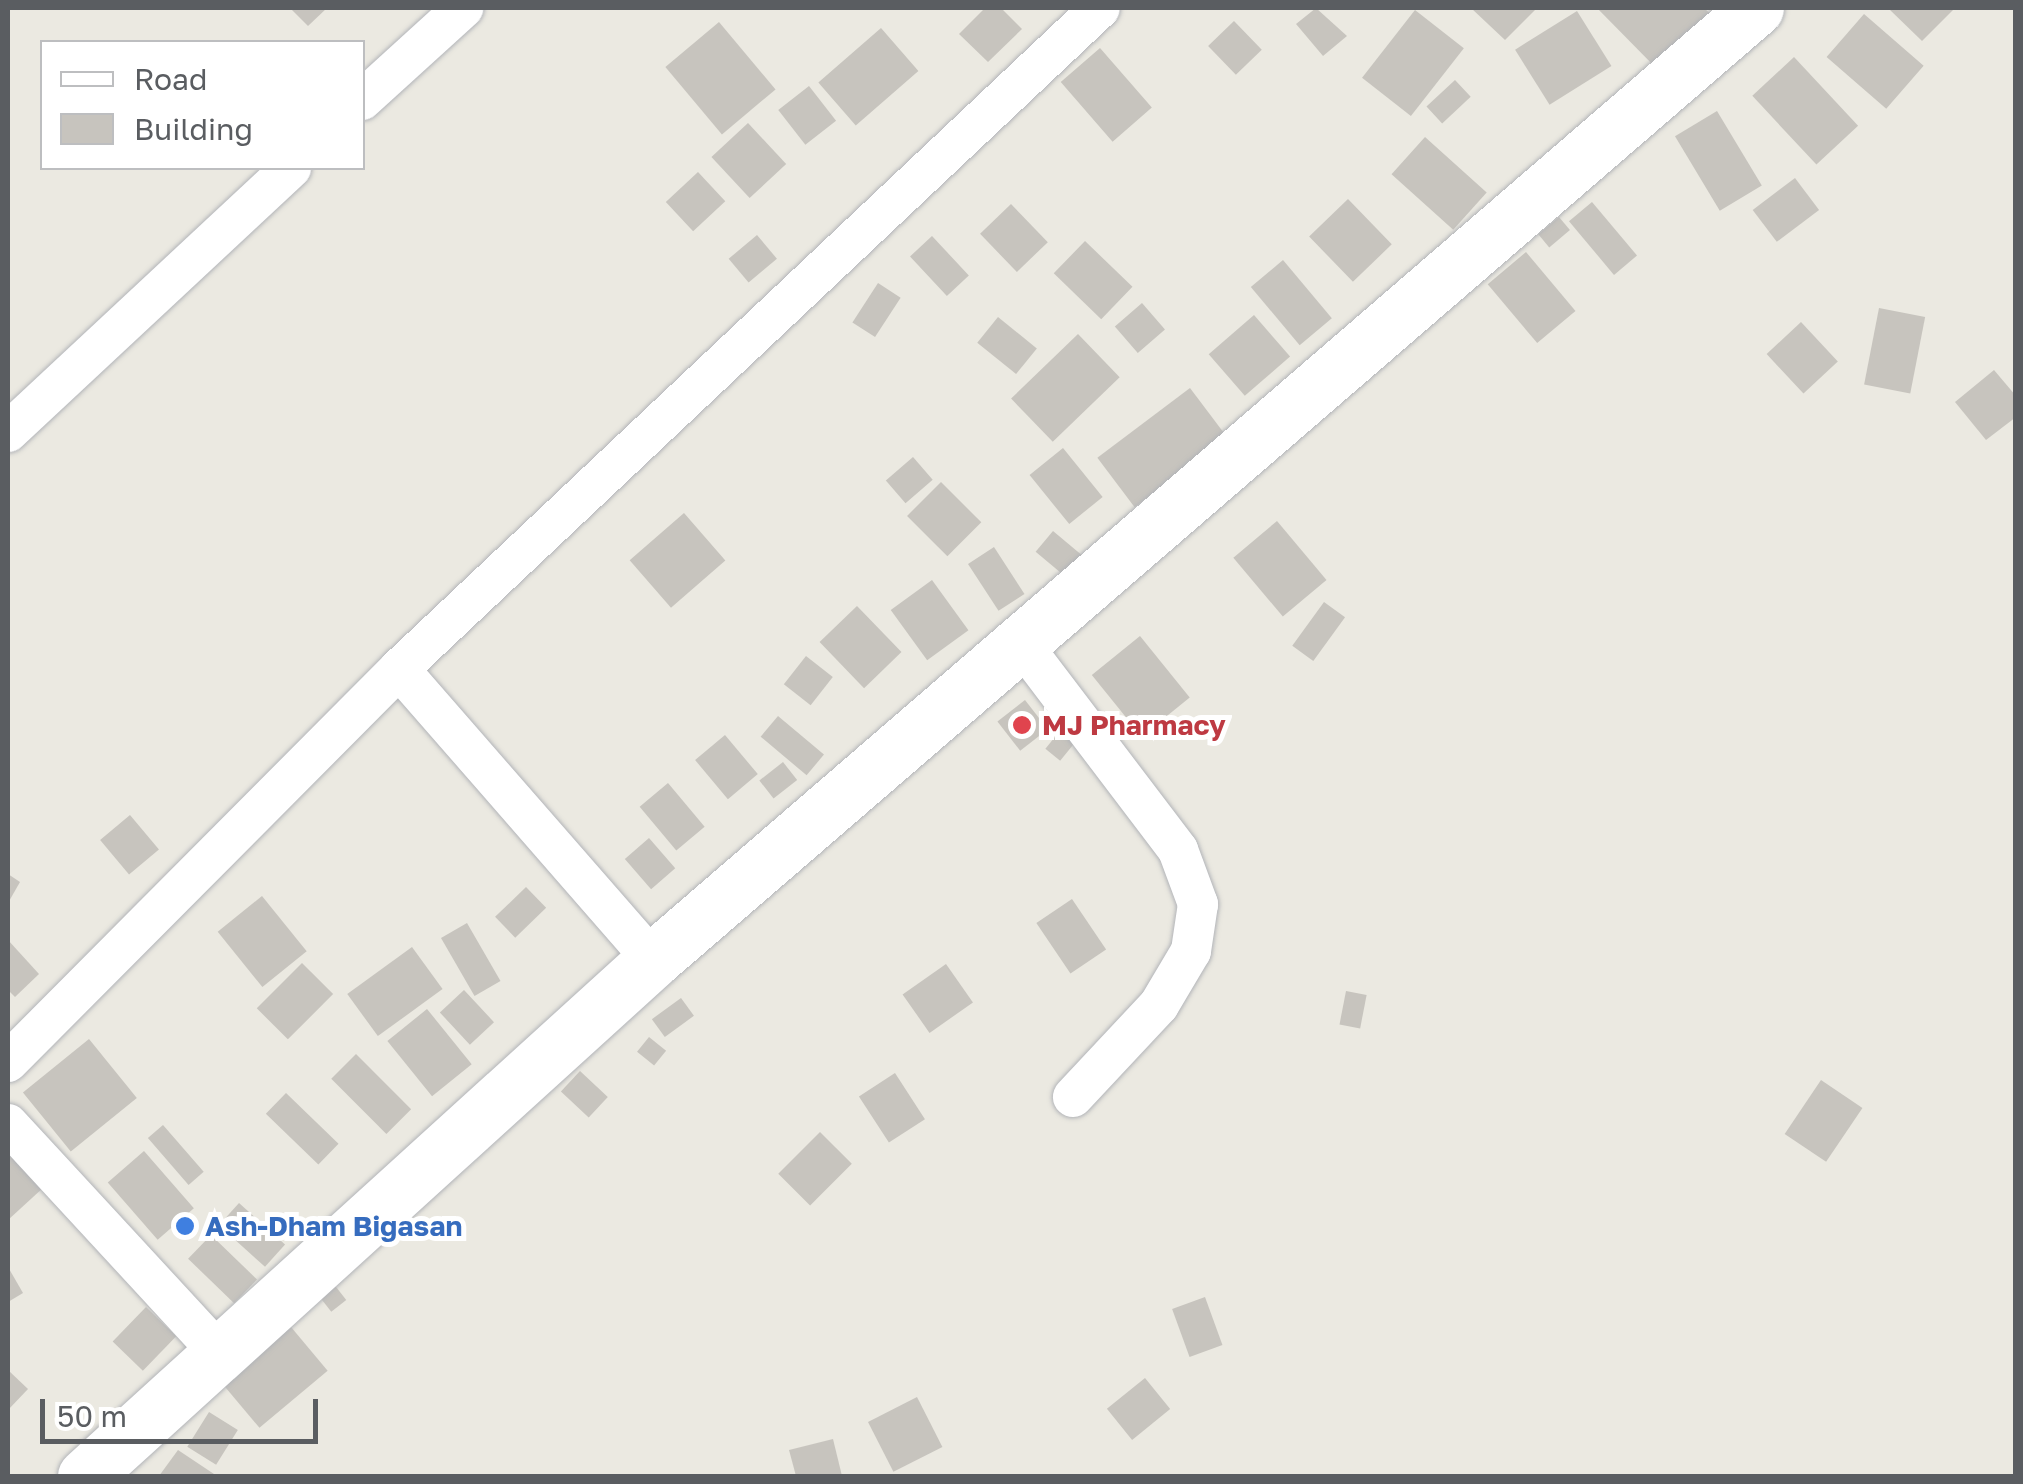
<!DOCTYPE html>
<style>
body{margin:0}
#map{position:relative;width:2023px;height:1484px;overflow:hidden;background:#ebe9e1;font-family:"Golos Text",sans-serif}
div>[style]{position:absolute}
.building>*{inset:0;background:#c7c4be;transform-origin:0 0}
.roads{filter:drop-shadow(0 0 2px #b2b4b8) drop-shadow(0 0 2px #b2b4b8)}
.street>*{height:40px;margin:-20px;padding:0 20px;transform-origin:20px;border-radius:20px;background:#fff}
.secondary>*{height:55px;margin:-27.5px;padding:0 27.5px;transform-origin:27.5px;border-radius:27.5px;background:#fff}
.dots>*{width:28px;height:28px;translate:-50% -50%;box-sizing:border-box;border:5px solid #fff;border-radius:50%}
span{translate:-50% -50%;white-space:nowrap;text-align:center;line-height:1.15;-webkit-text-stroke:10px #fff;paint-order:stroke}
.health-label{font-size:28px;color:#be3a42;font-weight:700}
.left{translate:0 -50%;text-align:left}
.shop-label{font-size:28px;color:#366cbe;font-weight:700}
.frame{position:absolute;inset:0;border:10px solid #5a5d61;pointer-events:none}
.legend{position:absolute;left:40px;top:40px;width:325px;height:130px;box-sizing:border-box;background:#fff;border:2px solid #bdbec0;margin:0;padding:12px 18px;list-style:none;font-size:30px;color:#5a5d61}
.legend li{display:flex;align-items:center;gap:20px;height:50px}
.legend b{width:50px;border:2px solid #bdbec0}
.scale{position:absolute;left:40px;top:1399px;width:278px;height:45px;box-sizing:border-box;border:5px solid #5a5d61;border-top:0;padding-left:12px;font-size:30px;line-height:35px;white-space:nowrap;color:#5a5d61;-webkit-text-stroke:8px #fff;paint-order:stroke}
</style>
<div id="map">
<div class="building">
<div style="clip-path:polygon(290px 8px,327px 8px,308px 26px)"></div>
<div style="clip-path:polygon(985px 8px,1001px 8px,1022px 29px,988px 62px,959px 34px)"></div>
<div style="clip-path:polygon(1316px 8px,1347px 36px,1323px 56px,1296px 24px)"></div>
<div style="clip-path:polygon(1471px 8px,1537px 8px,1505px 40px)"></div>
<div style="clip-path:polygon(1597px 8px,1704px 8px,1714px 17px,1658px 70px)"></div>
<div style="clip-path:polygon(1888px 8px,1955px 8px,1922px 41px)"></div>
<div style="left:1415px;top:10px;width:62px;height:86px;rotate:38deg"></div>
<div style="left:1577px;top:11px;width:65px;height:73px;rotate:58deg"></div>
<div style="left:1864px;top:14px;width:79px;height:57px;rotate:41deg"></div>
<div style="left:1234px;top:21px;width:40px;height:36px;rotate:46deg"></div>
<div style="left:719px;top:22px;width:88px;height:70px;rotate:50deg"></div>
<div style="left:881px;top:28px;width:57px;height:83px;rotate:49deg"></div>
<div style="left:1100px;top:48px;width:79px;height:52px;rotate:49deg"></div>
<div style="left:1794px;top:57px;width:94px;height:57px;rotate:47deg"></div>
<div style="left:1455px;top:80px;width:23px;height:39px;rotate:47deg"></div>
<div style="left:809px;top:86px;width:44px;height:39px;rotate:52deg"></div>
<div style="left:1717px;top:111px;width:87px;height:49px;rotate:59deg"></div>
<div style="left:748px;top:123px;width:56px;height:50px;rotate:47deg"></div>
<div style="left:1425px;top:137px;width:83px;height:50px;rotate:42deg"></div>
<div style="left:698px;top:172px;width:40px;height:44px;rotate:47deg"></div>
<div style="left:1795px;top:178px;width:40px;height:53px;rotate:53deg"></div>
<div style="left:1348px;top:199px;width:63px;height:54px;rotate:46deg"></div>
<div style="left:1592px;top:202px;width:70px;height:30px;rotate:50deg"></div>
<div style="left:1011px;top:204px;width:53px;height:43px;rotate:46deg"></div>
<div style="left:1559px;top:217px;width:17px;height:27px;rotate:50deg"></div>
<div style="left:757px;top:235px;width:31px;height:37px;rotate:50deg"></div>
<div style="left:932px;top:236px;width:54px;height:30px;rotate:47deg"></div>
<div style="left:1085px;top:241px;width:66px;height:45px;rotate:44deg"></div>
<div style="left:1526px;top:252px;width:77px;height:50px;rotate:50deg"></div>
<div style="left:1283px;top:260px;width:76px;height:42px;rotate:50deg"></div>
<div style="left:878px;top:283px;width:27px;height:47px;rotate:33deg"></div>
<div style="left:1142px;top:303px;width:35px;height:36px;rotate:49deg"></div>
<div style="left:1879px;top:308px;width:47px;height:78px;rotate:11deg"></div>
<div style="left:1254px;top:315px;width:55px;height:60px;rotate:49deg"></div>
<div style="left:998px;top:317px;width:50px;height:33px;rotate:39deg"></div>
<div style="left:1801px;top:322px;width:54px;height:47px;rotate:47deg"></div>
<div style="left:1078px;top:334px;width:60px;height:93px;rotate:46deg"></div>
<div style="clip-path:polygon(1994px 370px,2016px 396px,2016px 417px,1986px 440px,1955px 402px)"></div>
<div style="left:1190px;top:388px;width:62px;height:116px;rotate:53deg"></div>
<div style="left:1063px;top:448px;width:63px;height:43px;rotate:51deg"></div>
<div style="left:913px;top:457px;width:30px;height:36px;rotate:49deg"></div>
<div style="left:941px;top:482px;width:57px;height:48px;rotate:45deg"></div>
<div style="left:684px;top:513px;width:63px;height:72px;rotate:49deg"></div>
<div style="left:1277px;top:521px;width:77px;height:57px;rotate:50deg"></div>
<div style="left:1053px;top:531px;width:39px;height:27px;rotate:40deg"></div>
<div style="left:994px;top:547px;width:56px;height:31px;rotate:57deg"></div>
<div style="left:932px;top:580px;width:62px;height:51px;rotate:54deg"></div>
<div style="left:1324px;top:602px;width:26px;height:54px;rotate:36deg"></div>
<div style="left:857px;top:606px;width:64px;height:52px;rotate:46deg"></div>
<div style="left:1140px;top:636px;width:79px;height:62px;rotate:51deg"></div>
<div style="left:806px;top:656px;width:34px;height:36px;rotate:38deg"></div>
<div style="left:1025px;top:700px;width:37px;height:35px;rotate:52deg"></div>
<div style="left:778px;top:716px;width:60px;height:27px;rotate:40deg"></div>
<div style="left:1063px;top:727px;width:19px;height:28px;rotate:39deg"></div>
<div style="left:725px;top:735px;width:51px;height:39px;rotate:50deg"></div>
<div style="left:783px;top:762px;width:23px;height:30px;rotate:52deg"></div>
<div style="left:668px;top:783px;width:57px;height:37px;rotate:50deg"></div>
<div style="left:130px;top:815px;width:45px;height:39px;rotate:50deg"></div>
<div style="left:649px;top:838px;width:40px;height:32px;rotate:49deg"></div>
<div style="clip-path:polygon(8px 874px,20px 882px,8px 903px)"></div>
<div style="left:526px;top:887px;width:29px;height:43px;rotate:46deg"></div>
<div style="left:262px;top:896px;width:71px;height:57px;rotate:51deg"></div>
<div style="left:1072px;top:899px;width:61px;height:43px;rotate:56deg"></div>
<div style="left:467px;top:923px;width:67px;height:30px;rotate:60deg"></div>
<div style="clip-path:polygon(8px 940px,39px 974px,15px 997px,8px 990px)"></div>
<div style="left:412px;top:947px;width:52px;height:80px;rotate:54deg"></div>
<div style="left:302px;top:963px;width:44px;height:64px;rotate:45deg"></div>
<div style="left:946px;top:964px;width:47px;height:53px;rotate:55deg"></div>
<div style="left:464px;top:990px;width:44px;height:33px;rotate:47deg"></div>
<div style="left:1346px;top:991px;width:21px;height:34px;rotate:11deg"></div>
<div style="left:681px;top:998px;width:22px;height:36px;rotate:54deg"></div>
<div style="left:427px;top:1009px;width:71px;height:51px;rotate:51deg"></div>
<div style="left:649px;top:1037px;width:22px;height:19px;rotate:39deg"></div>
<div style="left:89px;top:1039px;width:76px;height:85px;rotate:51deg"></div>
<div style="left:356px;top:1054px;width:78px;height:35px;rotate:45deg"></div>
<div style="left:580px;top:1071px;width:38px;height:28px;rotate:43deg"></div>
<div style="left:895px;top:1073px;width:55px;height:43px;rotate:57deg"></div>
<div style="left:1821px;top:1080px;width:50px;height:65px;rotate:34deg"></div>
<div style="left:286px;top:1093px;width:73px;height:29px;rotate:44deg"></div>
<div style="left:163px;top:1125px;width:62px;height:20px;rotate:49deg"></div>
<div style="left:820px;top:1132px;width:45px;height:59px;rotate:45deg"></div>
<div style="clip-path:polygon(8px 1148px,44px 1187px,8px 1220px)"></div>
<div style="left:144px;top:1151px;width:76px;height:48px;rotate:49deg"></div>
<div style="left:239px;top:1203px;width:62px;height:30px;rotate:42deg"></div>
<div style="left:211px;top:1235px;width:64px;height:33px;rotate:44deg"></div>
<div style="clip-path:polygon(8px 1267px,23px 1293px,8px 1302px)"></div>
<div style="left:329px;top:1278px;width:28px;height:19px;rotate:52deg"></div>
<div style="left:1205px;top:1297px;width:51px;height:35px;rotate:70deg"></div>
<div style="left:146px;top:1307px;width:42px;height:48px;rotate:44deg"></div>
<div style="left:291px;top:1327px;width:57px;height:89px;rotate:50deg"></div>
<div style="clip-path:polygon(8px 1370px,28px 1389px,8px 1410px)"></div>
<div style="left:1145px;top:1378px;width:40px;height:49px;rotate:51deg"></div>
<div style="left:917px;top:1397px;width:56px;height:55px;rotate:63deg"></div>
<div style="left:209px;top:1412px;width:34px;height:41px;rotate:32deg"></div>
<div style="clip-path:polygon(833px 1439px,842px 1476px,796px 1476px,789px 1450px)"></div>
<div style="clip-path:polygon(178px 1450px,217px 1476px,159px 1476px)"></div>
</div>
<div class="roads">
<div class="street">
<div style="left:362px;top:100px;width:137px;rotate:-42.3deg"></div>
<div style="left:8px;top:432px;width:387px;rotate:-43deg"></div>
<div style="left:1024px;top:647px;width:255px;rotate:52.8deg"></div>
<div style="left:1178px;top:850px;width:58px;rotate:69.7deg"></div>
<div style="left:1198px;top:904px;width:48px;rotate:98.5deg"></div>
<div style="left:1191px;top:951px;width:63px;rotate:120.7deg"></div>
<div style="left:1159px;top:1005px;width:126px;rotate:133.1deg"></div>
<div style="left:399px;top:669px;width:386px;rotate:48.9deg"></div>
<div style="left:8px;top:1062px;width:554px;rotate:-45.15deg"></div>
<div style="left:399px;top:669px;width:963px;rotate:-43.32deg"></div>
<div style="left:8px;top:1124px;width:313px;rotate:47.3deg"></div>
</div>
<div class="secondary">
<div style="left:85px;top:1476px;width:767px;rotate:-42.25deg"></div>
<div style="left:653px;top:960px;width:1457px;rotate:-40.8deg"></div>
</div>
</div>
<div class="dots">
<div style="left:1022px;top:725px;background:#e0444e"></div>
<div style="left:185px;top:1226px;background:#3f7fe0"></div>
</div>
<div class="health-label">
<span class="left" style="left:1042px;top:725px">MJ Pharmacy</span>
</div>
<div class="shop-label">
<span class="left" style="left:205px;top:1226px">Ash-Dham Bigasan</span>
</div>
<div class="frame"></div>
<ul class="legend">
<li><b style="height:12px;background:#fff"></b>Road</li>
<li><b style="height:28px;background:#c7c4be"></b>Building</li>
</ul>
<div class="scale">50 m</div>
</div>
